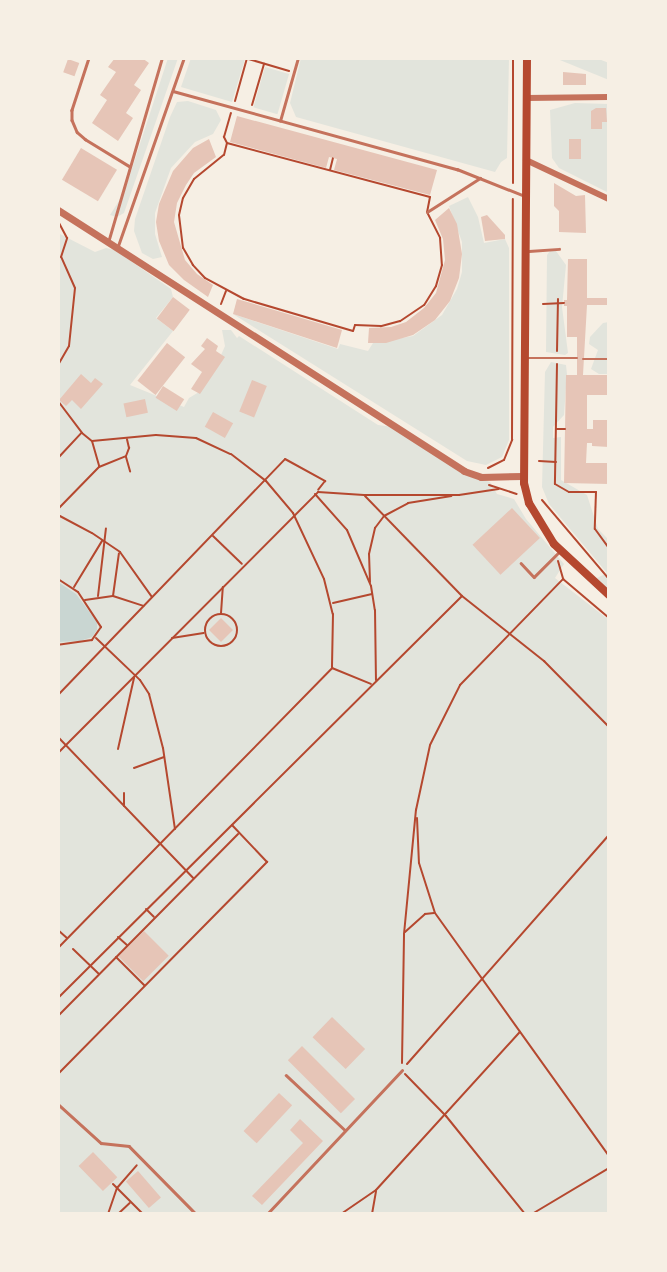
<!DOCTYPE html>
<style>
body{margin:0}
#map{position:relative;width:667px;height:1272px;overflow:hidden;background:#f6efe4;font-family:"IBM Plex Sans",sans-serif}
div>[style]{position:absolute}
.green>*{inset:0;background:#e2e4dc;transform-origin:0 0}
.water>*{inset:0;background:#c9d6d2}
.building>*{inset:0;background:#e6c5b7;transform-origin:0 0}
.path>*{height:2px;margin:-1px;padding:0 1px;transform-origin:1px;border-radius:1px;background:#b5482f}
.path>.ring{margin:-1px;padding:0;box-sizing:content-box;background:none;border:2px solid #b5482f;border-radius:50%}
.service>*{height:2.5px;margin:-1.25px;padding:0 1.25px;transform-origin:1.25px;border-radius:1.25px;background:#c5725c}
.minor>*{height:6px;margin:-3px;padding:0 3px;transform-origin:3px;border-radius:3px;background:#c5725c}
.tertiary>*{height:7px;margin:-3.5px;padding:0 3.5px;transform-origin:3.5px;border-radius:3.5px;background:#c5725c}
.secondary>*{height:8px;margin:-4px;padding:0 4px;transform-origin:4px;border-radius:4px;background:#b5482f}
span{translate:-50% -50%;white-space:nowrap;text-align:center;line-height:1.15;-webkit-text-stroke:7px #f6efe4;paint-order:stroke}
.frame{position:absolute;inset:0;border:60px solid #f6efe4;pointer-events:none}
</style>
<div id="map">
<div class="green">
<div style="clip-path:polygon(168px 58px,178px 58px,124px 213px,117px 217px,110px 215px,124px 193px)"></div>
<div style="clip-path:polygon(191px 58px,245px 59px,232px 102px,181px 87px)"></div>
<div style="clip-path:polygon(301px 58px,509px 58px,507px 158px,501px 162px,495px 172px,296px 117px,290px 103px)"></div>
<div style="clip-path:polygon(555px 58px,596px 58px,609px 63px,609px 80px)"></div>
<div style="left:265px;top:67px;width:25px;height:42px;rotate:16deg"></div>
<div style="clip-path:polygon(188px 101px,216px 110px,221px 120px,213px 134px,195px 142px,171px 168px,155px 213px,155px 234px,162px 257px,153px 259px,142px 253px,134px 231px,135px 219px,170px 117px,177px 102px)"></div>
<div style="clip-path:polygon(575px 103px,609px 104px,609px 193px,559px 168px,552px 158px,550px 110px)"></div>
<div style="clip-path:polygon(468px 197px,478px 217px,484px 243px,505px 239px,509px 248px,509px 440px,502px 457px,486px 465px,467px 461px,233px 314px,338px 349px,340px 344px,368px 351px,373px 343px,413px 336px,442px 315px,457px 289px,462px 272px,462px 242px,449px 206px)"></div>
<div style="clip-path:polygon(58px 233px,95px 252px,106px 248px,115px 250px,171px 289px,173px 297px,156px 318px,173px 331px,130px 385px,184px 407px,189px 398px,199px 392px,218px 362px,225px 346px,222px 330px,231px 330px,237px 338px,239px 336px,378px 425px,393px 427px,461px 472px,490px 482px,497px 494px,514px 499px,526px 519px,564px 564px,555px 578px,609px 620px,609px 1214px,58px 1214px)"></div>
<div style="clip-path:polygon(550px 251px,556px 251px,566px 265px,562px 307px,568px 353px,565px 355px,546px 352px,547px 255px)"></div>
<div style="clip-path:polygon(609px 322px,609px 374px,599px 374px,591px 369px,598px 350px,589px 344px,590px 337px,603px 323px)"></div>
<div style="clip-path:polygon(551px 362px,566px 365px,567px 374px,564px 415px,553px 427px,553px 438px,561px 437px,561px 480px,587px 495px,598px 529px,609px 540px,609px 595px,591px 581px,607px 573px,549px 504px,542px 487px,545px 372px)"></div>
</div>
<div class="water">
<div style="clip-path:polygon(58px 582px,76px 594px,97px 622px,97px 630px,92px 637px,80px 641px,58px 642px)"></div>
</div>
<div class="building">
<div style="clip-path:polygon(115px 58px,142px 58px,149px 63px,134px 85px,141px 90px,126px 113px,133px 118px,118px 141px,92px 123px,107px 100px,100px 95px,116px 72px,108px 67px)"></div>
<div style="left:68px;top:59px;width:12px;height:14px;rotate:20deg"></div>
<div style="clip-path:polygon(563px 72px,586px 74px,586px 85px,563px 85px)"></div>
<div style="clip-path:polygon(596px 108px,606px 108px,607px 122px,602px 122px,602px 129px,591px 129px,591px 111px)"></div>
<div style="clip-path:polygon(237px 116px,437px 170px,430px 195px,334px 170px,337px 159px,329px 157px,326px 168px,230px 142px)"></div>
<div style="clip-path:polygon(209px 139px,216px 157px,194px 173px,186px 185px,177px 203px,174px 222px,185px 260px,197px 274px,213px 285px,208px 297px,184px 280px,169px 265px,159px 241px,156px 222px,159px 204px,173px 171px,193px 148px)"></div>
<div style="left:569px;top:139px;width:12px;height:20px"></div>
<div style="left:81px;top:148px;width:42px;height:37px;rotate:31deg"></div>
<div style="clip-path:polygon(554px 183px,576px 196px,585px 195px,586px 233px,559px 232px,559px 211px,554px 206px)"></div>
<div style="clip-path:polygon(449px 208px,457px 224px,462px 254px,459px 278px,450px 301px,435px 320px,413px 335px,386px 343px,368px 343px,369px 328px,391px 327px,406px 322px,424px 308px,436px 293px,445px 260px,443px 239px,435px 220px)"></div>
<div style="clip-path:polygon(487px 215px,505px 235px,505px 239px,485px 241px,481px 217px)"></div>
<div style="clip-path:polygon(568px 259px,587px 259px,587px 298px,609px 298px,609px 305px,587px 305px,583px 375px,609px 375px,609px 395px,587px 395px,587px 429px,593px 429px,593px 420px,609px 420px,609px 447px,592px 446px,592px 443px,587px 443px,586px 463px,609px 463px,609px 484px,564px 483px,566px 375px,577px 375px,577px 337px,567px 337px,567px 306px,564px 306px,564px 300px,567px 300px)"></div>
<div style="left:173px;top:297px;width:21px;height:27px;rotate:37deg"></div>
<div style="clip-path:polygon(237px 299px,342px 330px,337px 348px,233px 314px)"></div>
<div style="clip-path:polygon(207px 338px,218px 346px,216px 351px,225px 357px,200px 394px,191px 389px,202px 372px,191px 364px,205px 349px,201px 346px)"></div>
<div style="left:167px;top:343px;width:23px;height:48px;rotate:38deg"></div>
<div style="clip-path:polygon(81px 374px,91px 383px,95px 378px,103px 384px,81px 409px,72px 400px,66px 406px,59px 400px)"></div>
<div style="left:252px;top:380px;width:16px;height:34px;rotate:22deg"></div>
<div style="left:163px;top:386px;width:25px;height:14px;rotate:32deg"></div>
<div style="left:145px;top:399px;width:14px;height:22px;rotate:78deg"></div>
<div style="left:213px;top:412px;width:23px;height:17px;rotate:29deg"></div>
<div style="left:512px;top:508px;width:41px;height:54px;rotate:47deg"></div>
<div style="left:221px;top:618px;width:17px;height:17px;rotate:45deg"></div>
<div style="left:144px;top:931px;width:35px;height:36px;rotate:45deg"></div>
<div style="left:332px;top:1017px;width:46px;height:28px;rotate:44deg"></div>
<div style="left:302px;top:1046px;width:75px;height:20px;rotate:45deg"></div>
<div style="left:279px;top:1093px;width:18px;height:52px;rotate:43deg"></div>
<div style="clip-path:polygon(300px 1119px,323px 1141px,262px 1205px,252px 1196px,303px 1143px,290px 1130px)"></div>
<div style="left:93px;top:1152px;width:35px;height:20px;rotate:46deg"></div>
<div style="left:138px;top:1171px;width:35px;height:16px;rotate:49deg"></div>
</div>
<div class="path">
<div style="left:245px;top:58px;width:46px;rotate:16.5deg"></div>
<div style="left:235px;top:101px;width:45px;rotate:-74.4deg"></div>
<div style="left:252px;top:105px;width:43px;rotate:-73.7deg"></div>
<div style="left:227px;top:143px;width:210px;rotate:14.9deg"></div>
<div style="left:430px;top:197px;width:15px;rotate:101deg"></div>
<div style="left:427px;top:212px;width:29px;rotate:63deg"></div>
<div style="left:440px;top:238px;width:27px;rotate:86deg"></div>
<div style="left:442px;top:265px;width:22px;rotate:106deg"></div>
<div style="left:436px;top:286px;width:22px;rotate:122deg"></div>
<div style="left:424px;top:305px;width:29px;rotate:146deg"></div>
<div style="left:400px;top:321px;width:20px;rotate:165deg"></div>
<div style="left:381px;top:326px;width:26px;rotate:-178deg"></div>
<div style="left:355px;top:325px;width:6px;rotate:108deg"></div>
<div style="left:353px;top:331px;width:114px;rotate:-163.6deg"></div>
<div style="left:244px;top:299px;width:44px;rotate:-151.7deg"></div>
<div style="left:205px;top:278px;width:18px;rotate:-133deg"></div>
<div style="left:193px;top:265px;width:20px;rotate:-120deg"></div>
<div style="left:183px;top:248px;width:33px;rotate:-97deg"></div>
<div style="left:179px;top:215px;width:17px;rotate:-77deg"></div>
<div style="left:183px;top:198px;width:22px;rotate:-60deg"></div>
<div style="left:194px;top:179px;width:38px;rotate:-39deg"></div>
<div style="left:224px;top:155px;width:12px;rotate:-76deg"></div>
<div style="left:227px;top:143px;width:7px;rotate:-117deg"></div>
<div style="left:224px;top:137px;width:25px;rotate:-74deg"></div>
<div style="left:330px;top:170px;width:12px;rotate:-76deg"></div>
<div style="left:513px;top:183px;width:125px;rotate:-90deg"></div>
<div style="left:221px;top:304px;width:14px;rotate:-69deg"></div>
<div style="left:543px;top:304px;width:21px;rotate:-3deg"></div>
<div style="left:557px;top:351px;width:52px;rotate:-88.9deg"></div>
<div style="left:557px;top:364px;width:120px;rotate:91deg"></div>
<div style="left:555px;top:484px;width:16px;rotate:30deg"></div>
<div style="left:569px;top:492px;width:27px"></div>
<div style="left:596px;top:492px;width:37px;rotate:92deg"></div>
<div style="left:595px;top:529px;width:24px;rotate:54deg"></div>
<div style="left:58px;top:365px;width:22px;rotate:-60deg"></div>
<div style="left:69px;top:346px;width:58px;rotate:-84.1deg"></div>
<div style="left:75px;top:288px;width:34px;rotate:-114deg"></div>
<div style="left:61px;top:257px;width:20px;rotate:-72deg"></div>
<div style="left:67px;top:238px;width:19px;rotate:-118deg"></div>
<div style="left:58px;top:401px;width:40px;rotate:53deg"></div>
<div style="left:82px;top:433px;width:13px;rotate:39deg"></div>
<div style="left:92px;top:441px;width:26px;rotate:74deg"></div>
<div style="left:556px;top:429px;width:9px"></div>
<div style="left:92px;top:441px;width:64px;rotate:-5.4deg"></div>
<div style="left:156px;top:435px;width:40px;rotate:4.3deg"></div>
<div style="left:196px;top:438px;width:38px;rotate:25deg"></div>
<div style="left:231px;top:454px;width:44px;rotate:37.6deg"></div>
<div style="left:266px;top:481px;width:42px;rotate:49.8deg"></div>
<div style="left:293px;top:513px;width:73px;rotate:64.8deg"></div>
<div style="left:324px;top:579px;width:36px;rotate:76deg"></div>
<div style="left:333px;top:614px;width:53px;rotate:91.1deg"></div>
<div style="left:126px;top:457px;width:15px;rotate:74deg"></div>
<div style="left:58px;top:458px;width:34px;rotate:-47deg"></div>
<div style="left:539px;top:461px;width:17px;rotate:3deg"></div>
<div style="left:488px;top:468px;width:18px;rotate:-27deg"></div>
<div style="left:504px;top:460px;width:22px;rotate:-68deg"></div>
<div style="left:512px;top:440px;width:241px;rotate:-89.8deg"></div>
<div style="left:489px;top:485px;width:29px;rotate:18deg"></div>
<div style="left:315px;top:494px;width:48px;rotate:48.4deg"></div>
<div style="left:347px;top:530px;width:61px;rotate:66.8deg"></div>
<div style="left:371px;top:586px;width:24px;rotate:81deg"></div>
<div style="left:375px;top:610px;width:70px;rotate:89.2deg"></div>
<div style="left:365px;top:496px;width:139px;rotate:45.9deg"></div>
<div style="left:462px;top:596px;width:105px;rotate:38.4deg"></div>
<div style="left:544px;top:661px;width:93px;rotate:45.4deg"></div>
<div style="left:542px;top:500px;width:104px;rotate:49.7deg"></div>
<div style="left:58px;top:509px;width:59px;rotate:-45.7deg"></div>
<div style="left:99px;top:467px;width:29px;rotate:-22deg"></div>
<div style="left:126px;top:456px;width:9px;rotate:-69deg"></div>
<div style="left:129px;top:448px;width:9px;rotate:-103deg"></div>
<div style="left:58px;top:515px;width:38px;rotate:28deg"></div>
<div style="left:92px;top:533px;width:34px;rotate:34deg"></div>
<div style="left:120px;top:552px;width:55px;rotate:54.6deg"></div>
<div style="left:213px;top:536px;width:40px;rotate:44deg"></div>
<div style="left:558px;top:561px;width:19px;rotate:74deg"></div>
<div style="left:563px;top:579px;width:60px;rotate:40.3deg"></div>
<div style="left:58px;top:579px;width:24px;rotate:33deg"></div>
<div style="left:78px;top:592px;width:42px;rotate:56.7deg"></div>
<div style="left:101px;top:627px;width:16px;rotate:125deg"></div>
<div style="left:92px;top:640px;width:34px;rotate:172deg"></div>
<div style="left:370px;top:582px;width:28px;rotate:-92deg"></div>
<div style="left:369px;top:554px;width:27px;rotate:-77deg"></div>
<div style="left:375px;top:528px;width:15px;rotate:-53deg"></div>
<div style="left:384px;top:516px;width:27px;rotate:-28deg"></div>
<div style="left:408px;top:503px;width:44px;rotate:-9.2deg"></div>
<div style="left:74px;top:587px;width:54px;rotate:-58.7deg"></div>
<div style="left:98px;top:596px;width:68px;rotate:-83.3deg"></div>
<div style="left:113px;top:596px;width:43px;rotate:-82.1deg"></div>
<div style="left:85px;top:600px;width:28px;rotate:-8deg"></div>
<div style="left:113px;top:596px;width:32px;rotate:18deg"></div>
<div style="left:333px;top:603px;width:40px;rotate:-13deg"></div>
<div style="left:221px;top:613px;width:26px;rotate:-86deg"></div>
<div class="ring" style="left:205px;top:614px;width:30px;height:30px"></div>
<div style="left:96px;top:638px;width:61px;rotate:43.7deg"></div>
<div style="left:140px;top:680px;width:17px;rotate:57deg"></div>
<div style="left:149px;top:694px;width:56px;rotate:75.5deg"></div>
<div style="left:163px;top:748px;width:82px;rotate:81.6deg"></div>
<div style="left:172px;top:638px;width:32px;rotate:-9deg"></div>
<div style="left:58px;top:695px;width:327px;rotate:-46.1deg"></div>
<div style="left:285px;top:459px;width:46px;rotate:28.8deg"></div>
<div style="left:325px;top:481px;width:11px;rotate:128deg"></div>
<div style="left:58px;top:737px;width:195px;rotate:46.2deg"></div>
<div style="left:118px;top:749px;width:73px;rotate:-77.3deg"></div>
<div style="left:58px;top:753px;width:368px;rotate:-45.1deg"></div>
<div style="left:318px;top:492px;width:46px;rotate:3.7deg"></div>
<div style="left:364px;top:495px;width:95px"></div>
<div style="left:459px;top:495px;width:40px;rotate:-8.5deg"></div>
<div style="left:134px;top:768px;width:32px;rotate:-20deg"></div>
<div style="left:124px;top:806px;width:13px;rotate:-90deg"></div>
<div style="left:417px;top:818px;width:45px;rotate:87.5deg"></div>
<div style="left:419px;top:863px;width:52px;rotate:72.3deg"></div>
<div style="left:435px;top:913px;width:299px;rotate:54.4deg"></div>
<div style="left:146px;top:909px;width:11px;rotate:45deg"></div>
<div style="left:58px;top:930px;width:12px;rotate:42deg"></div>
<div style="left:405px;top:932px;width:27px;rotate:-42deg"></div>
<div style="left:425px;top:914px;width:9px;rotate:-6deg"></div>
<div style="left:118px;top:937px;width:12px;rotate:42deg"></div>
<div style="left:58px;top:948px;width:392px;rotate:-45.6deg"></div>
<div style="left:332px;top:668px;width:42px;rotate:22.3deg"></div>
<div style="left:73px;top:949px;width:35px;rotate:44deg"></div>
<div style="left:116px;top:957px;width:40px;rotate:45deg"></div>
<div style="left:58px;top:998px;width:570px;rotate:-44.86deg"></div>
<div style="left:58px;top:1016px;width:256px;rotate:-45.3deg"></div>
<div style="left:402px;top:1063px;width:129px;rotate:-89.1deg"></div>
<div style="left:404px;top:934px;width:125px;rotate:-84.5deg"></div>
<div style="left:416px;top:810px;width:66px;rotate:-77.8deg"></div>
<div style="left:430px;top:745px;width:67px;rotate:-63.4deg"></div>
<div style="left:460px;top:685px;width:148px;rotate:-45.8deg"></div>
<div style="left:407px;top:1064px;width:305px;rotate:-48.6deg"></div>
<div style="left:58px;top:1074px;width:298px;rotate:-45.4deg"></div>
<div style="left:267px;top:862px;width:51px;rotate:-133.4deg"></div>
<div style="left:405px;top:1074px;width:59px;rotate:45.7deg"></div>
<div style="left:446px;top:1116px;width:126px;rotate:51.1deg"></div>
<div style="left:113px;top:1184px;width:42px;rotate:45deg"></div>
<div style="left:108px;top:1214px;width:28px;rotate:-71deg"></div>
<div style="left:117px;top:1188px;width:30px;rotate:-49deg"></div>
<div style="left:118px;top:1214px;width:16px;rotate:-43deg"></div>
<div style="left:341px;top:1214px;width:42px;rotate:-34.4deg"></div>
<div style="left:376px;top:1190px;width:214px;rotate:-47.7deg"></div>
<div style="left:372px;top:1214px;width:23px;rotate:-80deg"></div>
<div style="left:532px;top:1214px;width:90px;rotate:-30.9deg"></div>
</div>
<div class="service">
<div style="left:89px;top:58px;width:55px;rotate:108.1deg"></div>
<div style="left:72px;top:110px;width:10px;rotate:90deg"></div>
<div style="left:72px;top:120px;width:13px;rotate:67deg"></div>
<div style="left:77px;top:132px;width:11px;rotate:41deg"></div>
<div style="left:85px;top:139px;width:52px;rotate:31.5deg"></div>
<div style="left:173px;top:91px;width:295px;rotate:15.4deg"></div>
<div style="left:457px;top:169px;width:73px;rotate:21.7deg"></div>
<div style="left:280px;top:121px;width:66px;rotate:-74.1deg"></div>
<div style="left:427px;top:212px;width:63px;rotate:-32.7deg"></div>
<div style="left:109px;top:239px;width:189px;rotate:-73.7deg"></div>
<div style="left:118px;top:246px;width:199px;rotate:-70.7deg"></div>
<div style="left:529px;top:251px;width:30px;rotate:-4deg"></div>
<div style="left:528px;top:358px;width:49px"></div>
<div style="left:583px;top:359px;width:26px"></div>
<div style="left:521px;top:563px;width:19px;rotate:47deg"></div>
<div style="left:534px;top:577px;width:34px;rotate:-45deg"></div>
<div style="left:286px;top:1075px;width:81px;rotate:43deg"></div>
<div style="left:58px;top:1104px;width:58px;rotate:42.2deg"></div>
<div style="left:101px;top:1143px;width:28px;rotate:6deg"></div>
<div style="left:129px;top:1146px;width:95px;rotate:45.4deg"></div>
<div style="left:267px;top:1214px;width:197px;rotate:-46.8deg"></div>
</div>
<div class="minor">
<div style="left:527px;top:98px;width:82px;rotate:-0.7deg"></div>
<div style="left:526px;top:160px;width:92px;rotate:25.2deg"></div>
</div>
<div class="tertiary">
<div style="left:58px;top:210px;width:483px;rotate:32.7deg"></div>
<div style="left:464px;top:471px;width:18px;rotate:19deg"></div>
<div style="left:481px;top:477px;width:42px;rotate:-1.4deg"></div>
</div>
<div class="secondary">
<div style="left:527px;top:58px;width:425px;rotate:90.4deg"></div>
<div style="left:524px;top:483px;width:21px;rotate:76deg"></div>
<div style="left:529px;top:503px;width:48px;rotate:58.6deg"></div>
<div style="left:554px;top:544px;width:75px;rotate:42.8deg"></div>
</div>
<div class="frame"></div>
</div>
